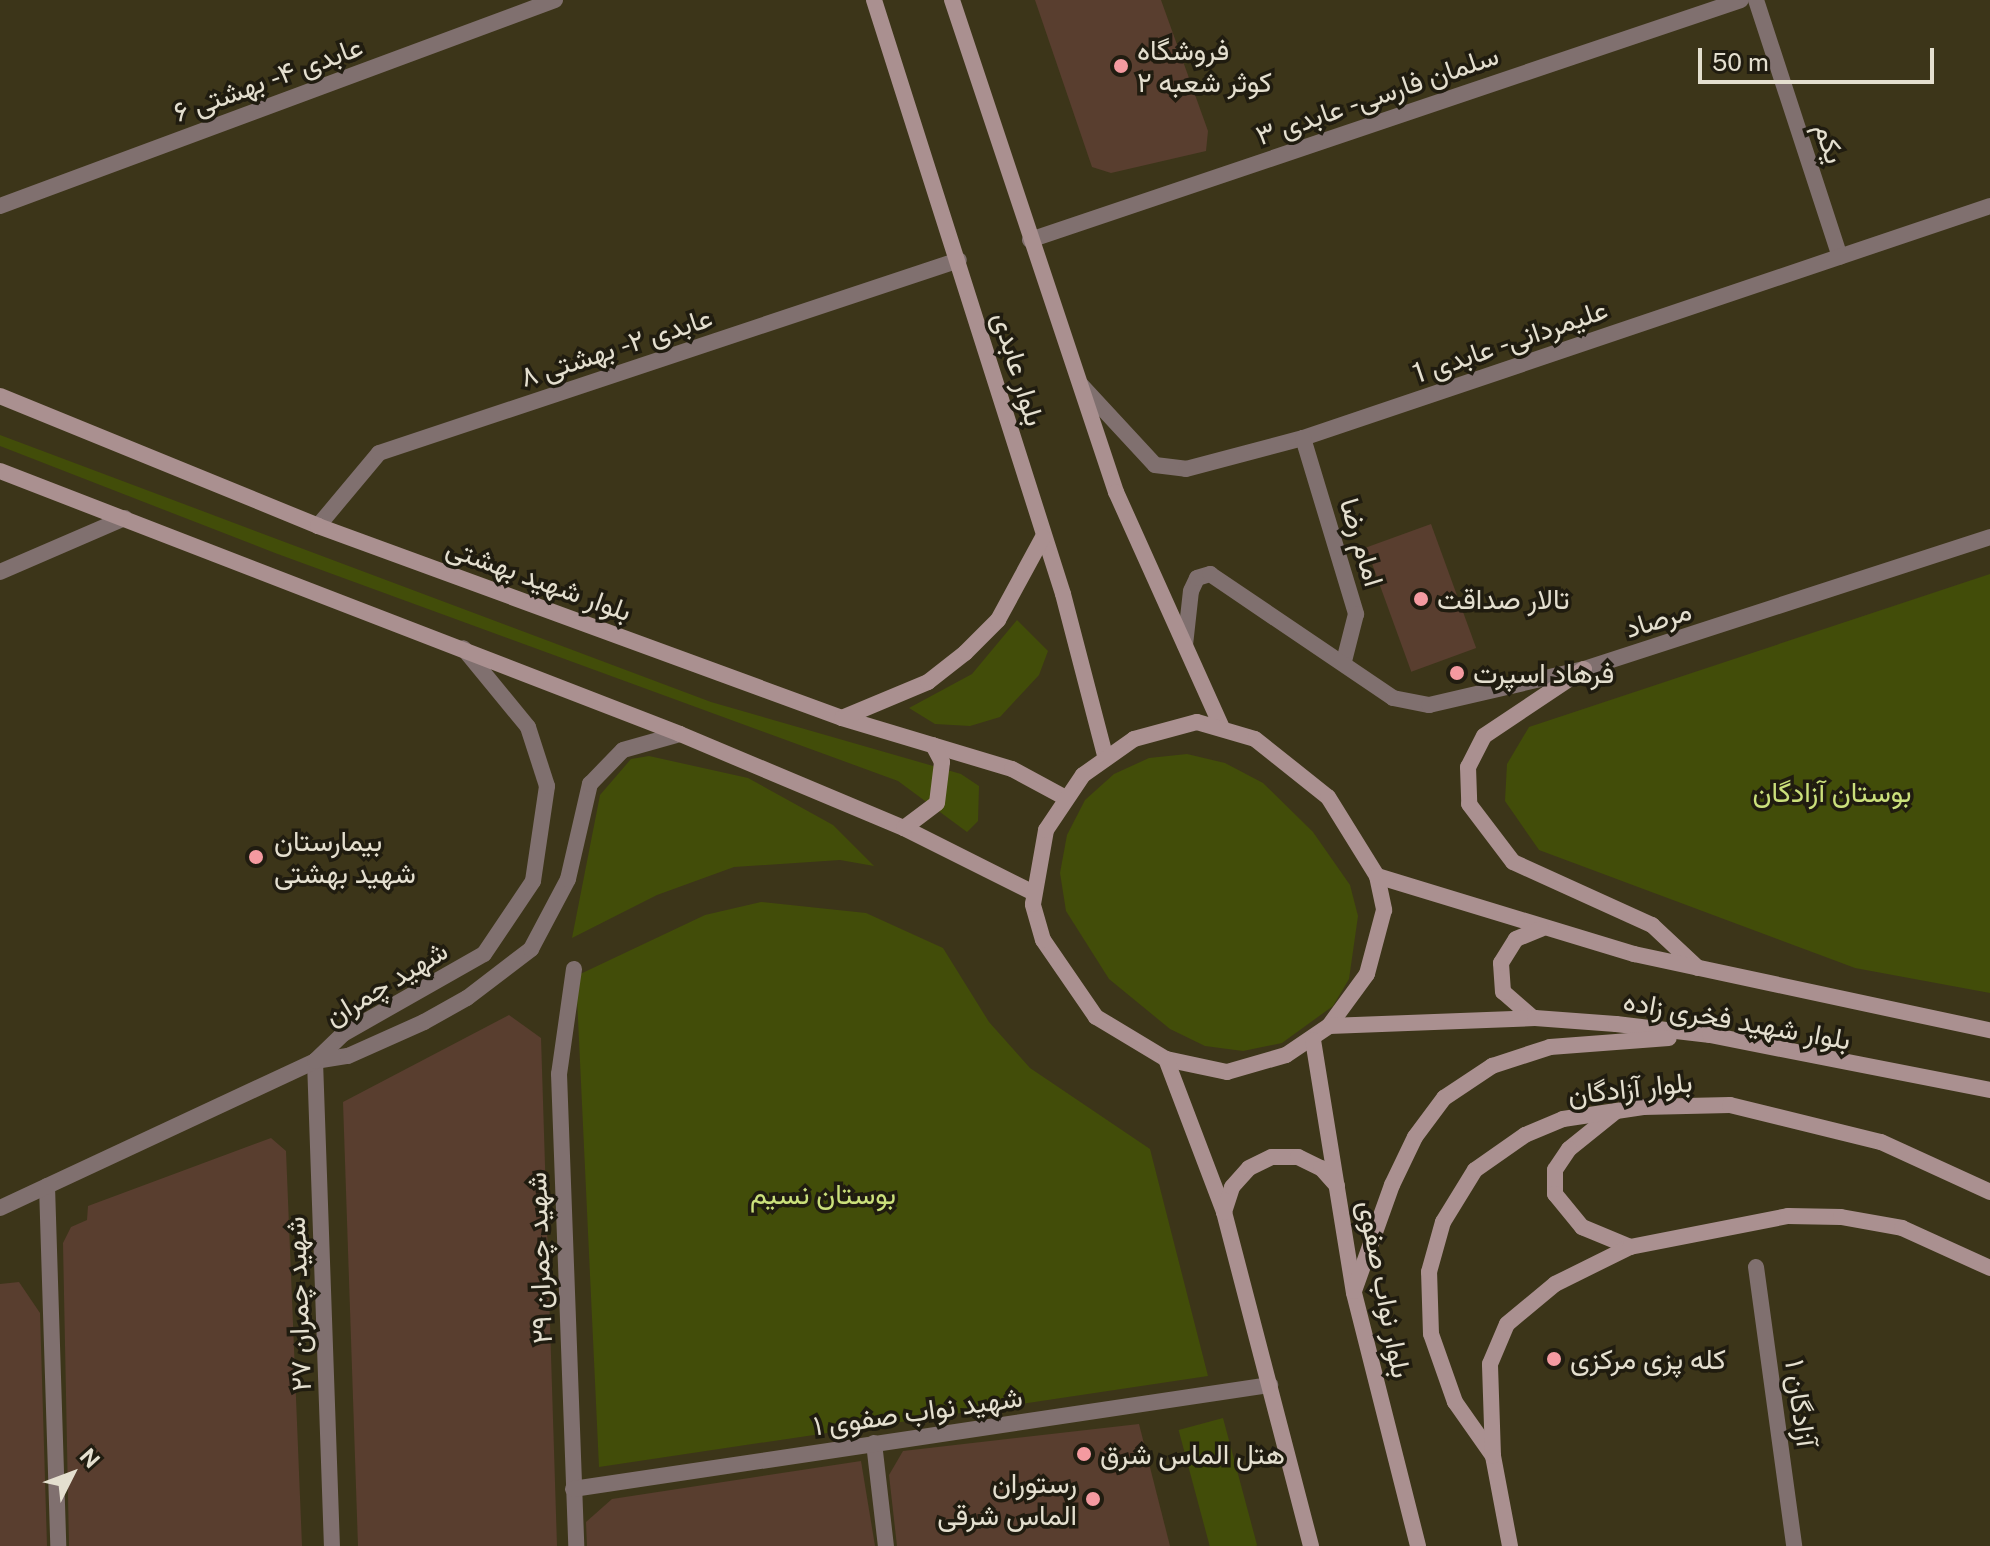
<!DOCTYPE html>
<meta charset="utf-8">
<style>
body{margin:0}
#map{position:relative;width:1990px;height:1546px;overflow:hidden;background:#3c3519;font-family:"Public Sans",Vazirmatn,sans-serif}
div>[style]{position:absolute}
.green>*{inset:0;background:#424d09;transform-origin:0 0}
.building>*{inset:0;background:#593e2f;transform-origin:0 0}
.minor>*{height:16px;margin:-8px;padding:0 8px;transform-origin:8px;border-radius:8px;background:#80706f}
.tertiary>*{height:16px;margin:-8px;padding:0 8px;transform-origin:8px;border-radius:8px;background:#80706f}
.secondary>*{height:16px;margin:-8px;padding:0 8px;transform-origin:8px;border-radius:8px;background:#aa9090}
.dots>*{width:22px;height:22px;translate:-50% -50%;box-sizing:border-box;border:4px solid #201c10;border-radius:50%}
span{translate:-50% -50%;white-space:nowrap;text-align:center;line-height:1.15;-webkit-text-stroke:7px #201c10;paint-order:stroke}
.poi-label{font-size:28px;color:#e4dfcf}
.left{translate:0 -50%;text-align:left}
.right{translate:-100% -50%;text-align:right}
.street-label{font-size:28px;color:#e4dfcf}
.park-label{font-size:28px;color:#cbe07b}
.north{position:absolute;left:32px;top:1434px;width:80px;height:80px;-webkit-text-stroke:6px #201c10;paint-order:stroke;rotate:48deg;font-size:22px;font-weight:700;line-height:32px;text-align:center;color:#e4dfcf}
.north::after{content:'';display:block;margin:auto;width:28px;height:36px;background:#e4dfcf;clip-path:polygon(50% 0,100% 100%,50% 72%,0 100%)}
.scale{position:absolute;left:1698px;top:48px;width:236px;height:36px;box-sizing:border-box;border:4px solid #e4dfcf;border-top:0;padding-left:10px;font-size:24px;line-height:28px;white-space:nowrap;color:#e4dfcf;-webkit-text-stroke:6px #201c10;paint-order:stroke}
</style>
<div id="map">
<div class="green">
<div style="clip-path:polygon(0 435px,711px 702px,961px 774px,979px 786px,978px 821px,967px 832px,898px 781px,275px 553px,0 446px)"></div>
<div style="clip-path:polygon(1990px 574px,1990px 993px,1855px 968px,1539px 850px,1505px 801px,1507px 764px,1529px 727px)"></div>
<div style="clip-path:polygon(1017px 620px,1048px 651px,1039px 675px,1000px 717px,970px 726px,935px 724px,909px 708px,972px 674px)"></div>
<div style="clip-path:polygon(1187px 754px,1225px 763px,1263px 783px,1313px 832px,1350px 885px,1358px 916px,1349px 979px,1333px 1006px,1282px 1043px,1243px 1051px,1205px 1046px,1170px 1029px,1109px 979px,1066px 911px,1060px 873px,1067px 835px,1085px 800px,1114px 774px,1149px 758px)"></div>
<div style="clip-path:polygon(649px 756px,748px 778px,833px 825px,874px 866px,840px 860px,734px 867px,657px 895px,572px 938px,600px 795px,631px 759px)"></div>
<div style="clip-path:polygon(761px 902px,866px 913px,943px 948px,989px 1022px,1030px 1068px,1150px 1149px,1208px 1376px,599px 1467px,576px 976px,705px 915px)"></div>
<div style="left:1223px;top:1418px;width:132px;height:46px;rotate:75deg"></div>
</div>
<div class="building">
<div style="clip-path:polygon(1035px 0,1161px 0,1208px 131px,1206px 151px,1111px 173px,1092px 167px)"></div>
<div style="left:1431px;top:524px;width:132px;height:69px;rotate:70deg"></div>
<div style="clip-path:polygon(509px 1015px,541px 1038px,557px 1546px,358px 1546px,343px 1102px)"></div>
<div style="clip-path:polygon(271px 1138px,286px 1151px,302px 1546px,69px 1546px,63px 1243px,71px 1227px,87px 1220px,88px 1206px)"></div>
<div style="clip-path:polygon(19px 1282px,40px 1313px,47px 1546px,0 1546px,0 1284px)"></div>
<div style="clip-path:polygon(1139px 1424px,1170px 1546px,897px 1546px,889px 1475px,903px 1451px)"></div>
<div style="clip-path:polygon(861px 1461px,875px 1546px,587px 1546px,586px 1522px,612px 1499px)"></div>
</div>
<div class="minor">
<div style="left:1756px;top:0;width:270px;rotate:71.9deg"></div>
<div style="left:0;top:206px;width:592px;rotate:-20.36deg"></div>
<div style="left:1030px;top:240px;width:750px;rotate:-18.65deg"></div>
<div style="left:1081px;top:385px;width:109px;rotate:47.2deg"></div>
<div style="left:1155px;top:465px;width:31px;rotate:7deg"></div>
<div style="left:1186px;top:469px;width:121px;rotate:-14.8deg"></div>
<div style="left:1303px;top:438px;width:725px;rotate:-18.66deg"></div>
<div style="left:1303px;top:438px;width:184px;rotate:73.2deg"></div>
<div style="left:1356px;top:614px;width:49px;rotate:104.3deg"></div>
<div style="left:318px;top:526px;width:95px;rotate:-50.1deg"></div>
<div style="left:379px;top:453px;width:611px;rotate:-18.41deg"></div>
<div style="left:0;top:572px;width:136px;rotate:-23.4deg"></div>
<div style="left:574px;top:969px;width:106px;rotate:98.1deg"></div>
<div style="left:559px;top:1074px;width:472px;rotate:87.9deg"></div>
<div style="left:315px;top:1061px;width:485px;rotate:88deg"></div>
<div style="left:47px;top:1186px;width:360px;rotate:88.2deg"></div>
<div style="left:1756px;top:1267px;width:282px;rotate:82.2deg"></div>
<div style="left:874px;top:1443px;width:104px;rotate:83.4deg"></div>
<div style="left:573px;top:1489px;width:705px;rotate:-8.49deg"></div>
</div>
<div class="tertiary">
<div style="left:1185px;top:645px;width:54px;rotate:-83.7deg"></div>
<div style="left:1191px;top:591px;width:14px;rotate:-65deg"></div>
<div style="left:1197px;top:578px;width:14px;rotate:-17deg"></div>
<div style="left:1210px;top:574px;width:221px;rotate:34.1deg"></div>
<div style="left:1393px;top:698px;width:37px;rotate:11deg"></div>
<div style="left:1429px;top:705px;width:159px;rotate:-13.1deg"></div>
<div style="left:1584px;top:669px;width:427px;rotate:-18deg"></div>
<div style="left:315px;top:1061px;width:33px;rotate:-9deg"></div>
<div style="left:348px;top:1056px;width:83px;rotate:-24.1deg"></div>
<div style="left:424px;top:1022px;width:49px;rotate:-29.2deg"></div>
<div style="left:467px;top:998px;width:81px;rotate:-37.4deg"></div>
<div style="left:531px;top:949px;width:79px;rotate:-62.1deg"></div>
<div style="left:568px;top:879px;width:98px;rotate:-77deg"></div>
<div style="left:590px;top:784px;width:47px;rotate:-45.9deg"></div>
<div style="left:623px;top:750px;width:59px;rotate:-15.7deg"></div>
<div style="left:0;top:1208px;width:348px;rotate:-25deg"></div>
<div style="left:315px;top:1061px;width:39px;rotate:-44deg"></div>
<div style="left:343px;top:1034px;width:162px;rotate:-29.6deg"></div>
<div style="left:484px;top:954px;width:88px;rotate:-56.1deg"></div>
<div style="left:533px;top:881px;width:96px;rotate:-81.6deg"></div>
<div style="left:547px;top:786px;width:62px;rotate:-107.9deg"></div>
<div style="left:528px;top:727px;width:102px;rotate:-129.4deg"></div>
</div>
<div class="secondary">
<div style="left:874px;top:0;width:623px;rotate:72.35deg"></div>
<div style="left:1063px;top:594px;width:166px;rotate:75.4deg"></div>
<div style="left:952px;top:0;width:519px;rotate:71.57deg"></div>
<div style="left:1116px;top:492px;width:256px;rotate:65.8deg"></div>
<div style="left:0;top:396px;width:344px;rotate:22.2deg"></div>
<div style="left:318px;top:526px;width:558px;rotate:20.12deg"></div>
<div style="left:842px;top:718px;width:177px;rotate:16.7deg"></div>
<div style="left:1012px;top:769px;width:59px;rotate:28.3deg"></div>
<div style="left:0;top:471px;width:729px;rotate:21.14deg"></div>
<div style="left:680px;top:734px;width:243px;rotate:22.8deg"></div>
<div style="left:904px;top:828px;width:145px;rotate:26.6deg"></div>
<div style="left:1584px;top:669px;width:120px;rotate:146.2deg"></div>
<div style="left:1484px;top:736px;width:35px;rotate:117deg"></div>
<div style="left:1468px;top:767px;width:37px;rotate:88deg"></div>
<div style="left:1469px;top:804px;width:73px;rotate:52.8deg"></div>
<div style="left:1513px;top:862px;width:153px;rotate:24.4deg"></div>
<div style="left:1652px;top:925px;width:63px;rotate:43.1deg"></div>
<div style="left:842px;top:718px;width:93px;rotate:-22.7deg"></div>
<div style="left:928px;top:682px;width:47px;rotate:-38.1deg"></div>
<div style="left:965px;top:653px;width:47px;rotate:-45deg"></div>
<div style="left:998px;top:620px;width:94px;rotate:-61.5deg"></div>
<div style="left:1197px;top:722px;width:60px;rotate:16.3deg"></div>
<div style="left:1255px;top:739px;width:93px;rotate:38.5deg"></div>
<div style="left:1328px;top:797px;width:93px;rotate:58.2deg"></div>
<div style="left:1377px;top:876px;width:35px;rotate:78deg"></div>
<div style="left:1384px;top:910px;width:66px;rotate:104.9deg"></div>
<div style="left:1367px;top:974px;width:64px;rotate:126.2deg"></div>
<div style="left:1329px;top:1026px;width:52px;rotate:146deg"></div>
<div style="left:1286px;top:1055px;width:61px;rotate:163.9deg"></div>
<div style="left:1227px;top:1072px;width:62px;rotate:-168deg"></div>
<div style="left:1166px;top:1059px;width:82px;rotate:-149deg"></div>
<div style="left:1096px;top:1017px;width:93px;rotate:-124.5deg"></div>
<div style="left:1043px;top:940px;width:37px;rotate:-106deg"></div>
<div style="left:1033px;top:904px;width:75px;rotate:-80deg"></div>
<div style="left:1046px;top:830px;width:66px;rotate:-56.1deg"></div>
<div style="left:1083px;top:775px;width:62px;rotate:-35.2deg"></div>
<div style="left:1134px;top:739px;width:65px;rotate:-15.1deg"></div>
<div style="left:904px;top:828px;width:41px;rotate:-37.1deg"></div>
<div style="left:937px;top:803px;width:41px;rotate:-83deg"></div>
<div style="left:942px;top:762px;width:19px;rotate:-118deg"></div>
<div style="left:1377px;top:876px;width:269px;rotate:16.9deg"></div>
<div style="left:1634px;top:954px;width:364px;rotate:12.1deg"></div>
<div style="left:1532px;top:1017px;width:38px;rotate:-139deg"></div>
<div style="left:1503px;top:992px;width:29px;rotate:-94deg"></div>
<div style="left:1501px;top:963px;width:28px;rotate:-58deg"></div>
<div style="left:1516px;top:939px;width:27px;rotate:-22deg"></div>
<div style="left:1329px;top:1026px;width:206px;rotate:-2.2deg"></div>
<div style="left:1535px;top:1018px;width:81px;rotate:4.2deg"></div>
<div style="left:1616px;top:1024px;width:95px;rotate:6.7deg"></div>
<div style="left:1710px;top:1035px;width:285px;rotate:11.1deg"></div>
<div style="left:1313px;top:1040px;width:256px;rotate:80.8deg"></div>
<div style="left:1354px;top:1293px;width:261px;rotate:75.8deg"></div>
<div style="left:1166px;top:1059px;width:164px;rotate:69.2deg"></div>
<div style="left:1224px;top:1212px;width:345px;rotate:75.4deg"></div>
<div style="left:1615px;top:1112px;width:59px;rotate:141.2deg"></div>
<div style="left:1569px;top:1149px;width:25px;rotate:124deg"></div>
<div style="left:1555px;top:1170px;width:24px;rotate:90deg"></div>
<div style="left:1555px;top:1194px;width:43px;rotate:50.7deg"></div>
<div style="left:1582px;top:1227px;width:52px;rotate:22.6deg"></div>
<div style="left:1224px;top:1212px;width:26px;rotate:-72deg"></div>
<div style="left:1232px;top:1187px;width:25px;rotate:-48deg"></div>
<div style="left:1249px;top:1168px;width:25px;rotate:-26deg"></div>
<div style="left:1272px;top:1157px;width:26px"></div>
<div style="left:1298px;top:1157px;width:25px;rotate:26deg"></div>
<div style="left:1321px;top:1168px;width:24px;rotate:48deg"></div>
<div style="left:1354px;top:1291px;width:113px;rotate:-70.3deg"></div>
<div style="left:1392px;top:1185px;width:53px;rotate:-64.4deg"></div>
<div style="left:1415px;top:1137px;width:49px;rotate:-53.4deg"></div>
<div style="left:1444px;top:1098px;width:58px;rotate:-33.7deg"></div>
<div style="left:1492px;top:1066px;width:61px;rotate:-18.1deg"></div>
<div style="left:1550px;top:1047px;width:119px;rotate:-4.3deg"></div>
<div style="left:1493px;top:1456px;width:66px;rotate:-125.1deg"></div>
<div style="left:1455px;top:1402px;width:72px;rotate:-109.4deg"></div>
<div style="left:1431px;top:1334px;width:62px;rotate:-91.8deg"></div>
<div style="left:1429px;top:1272px;width:52px;rotate:-74.4deg"></div>
<div style="left:1443px;top:1222px;width:61px;rotate:-58.4deg"></div>
<div style="left:1475px;top:1170px;width:61px;rotate:-35deg"></div>
<div style="left:1525px;top:1135px;width:41px;rotate:-22.8deg"></div>
<div style="left:1563px;top:1119px;width:81px;rotate:-8.5deg"></div>
<div style="left:1643px;top:1107px;width:87px;rotate:-1.3deg"></div>
<div style="left:1730px;top:1105px;width:155px;rotate:13.8deg"></div>
<div style="left:1881px;top:1142px;width:120px;rotate:24.6deg"></div>
<div style="left:1510px;top:1546px;width:92px;rotate:-100.7deg"></div>
<div style="left:1493px;top:1456px;width:92px;rotate:-91.9deg"></div>
<div style="left:1490px;top:1364px;width:43px;rotate:-67deg"></div>
<div style="left:1507px;top:1324px;width:62px;rotate:-39.8deg"></div>
<div style="left:1555px;top:1284px;width:84px;rotate:-26.3deg"></div>
<div style="left:1630px;top:1247px;width:161px;rotate:-11.1deg"></div>
<div style="left:1788px;top:1216px;width:53px;rotate:1.1deg"></div>
<div style="left:1841px;top:1217px;width:62px;rotate:10.2deg"></div>
<div style="left:1902px;top:1228px;width:97px;rotate:24.4deg"></div>
</div>
<div class="dots">
<div style="left:1121px;top:66px;background:#f49aa0"></div>
<div style="left:1421px;top:599px;background:#f49aa0"></div>
<div style="left:1457px;top:673px;background:#f49aa0"></div>
<div style="left:256px;top:857px;background:#f49aa0"></div>
<div style="left:1554px;top:1359px;background:#f49aa0"></div>
<div style="left:1084px;top:1454px;background:#f49aa0"></div>
<div style="left:1093px;top:1499px;background:#f49aa0"></div>
</div>
<div class="poi-label">
<span class="left" style="left:1137px;top:66px">فروشگاه<br>کوثر شعبه ۲</span>
<span class="left" style="left:1437px;top:599px">تالار صداقت</span>
<span class="left" style="left:1473px;top:673px">فرهاد اسپرت</span>
<span class="left" style="left:274px;top:857px">بیمارستان<br>شهید بهشتی</span>
<span class="left" style="left:1570px;top:1359px">کله پزی مرکزی</span>
<span class="left" style="left:1100px;top:1454px">هتل الماس شرق</span>
<span class="right" style="left:1077px;top:1499px">رستوران<br>الماس شرقی</span>
</div>
<div class="street-label">
<span style="left:268px;top:79px;rotate:-20deg">عابدی ۴ - بهشتی ۶</span>
<span style="left:1377px;top:95px;rotate:-19deg">سلمان فارسی - عابدی ۳</span>
<span style="left:1830px;top:143px;rotate:72deg">یکم</span>
<span style="left:1510px;top:341px;rotate:-19deg">علیمردانی - عابدی 1</span>
<span style="left:616px;top:347px;rotate:-18deg">عابدی ۲ - بهشتی ۸</span>
<span style="left:1019px;top:369px;rotate:73deg">بلوار عابدی</span>
<span style="left:1362px;top:542px;rotate:73deg">امام رضا</span>
<span style="left:539px;top:579px;rotate:20deg">بلوار شهید بهشتی</span>
<span style="left:1658px;top:619px;rotate:-17deg">مرصاد</span>
<span style="left:386px;top:983px;rotate:-31deg">شهید چمران</span>
<span style="left:1737px;top:1020px;rotate:10deg">بلوار شهید فخری زاده</span>
<span style="left:1630px;top:1088px;rotate:-6deg">بلوار آزادگان</span>
<span style="left:539px;top:1258px;rotate:-92deg">شهید چمران ۲۹</span>
<span style="left:1385px;top:1289px;rotate:79deg">بلوار نواب صفوی</span>
<span style="left:298px;top:1304px;rotate:-92deg">شهید چمران ۲۷</span>
<span style="left:1801px;top:1403px;rotate:82deg">آزادگان ۱</span>
<span style="left:918px;top:1411px;rotate:-8deg">شهید نواب صفوی ۱</span>
</div>
<div class="park-label">
<span style="left:1832px;top:792px">بوستان آزادگان</span>
<span style="left:823px;top:1194px">بوستان نسیم</span>
</div>
<div class="north">N</div>
<div class="scale">50 m</div>
</div>
